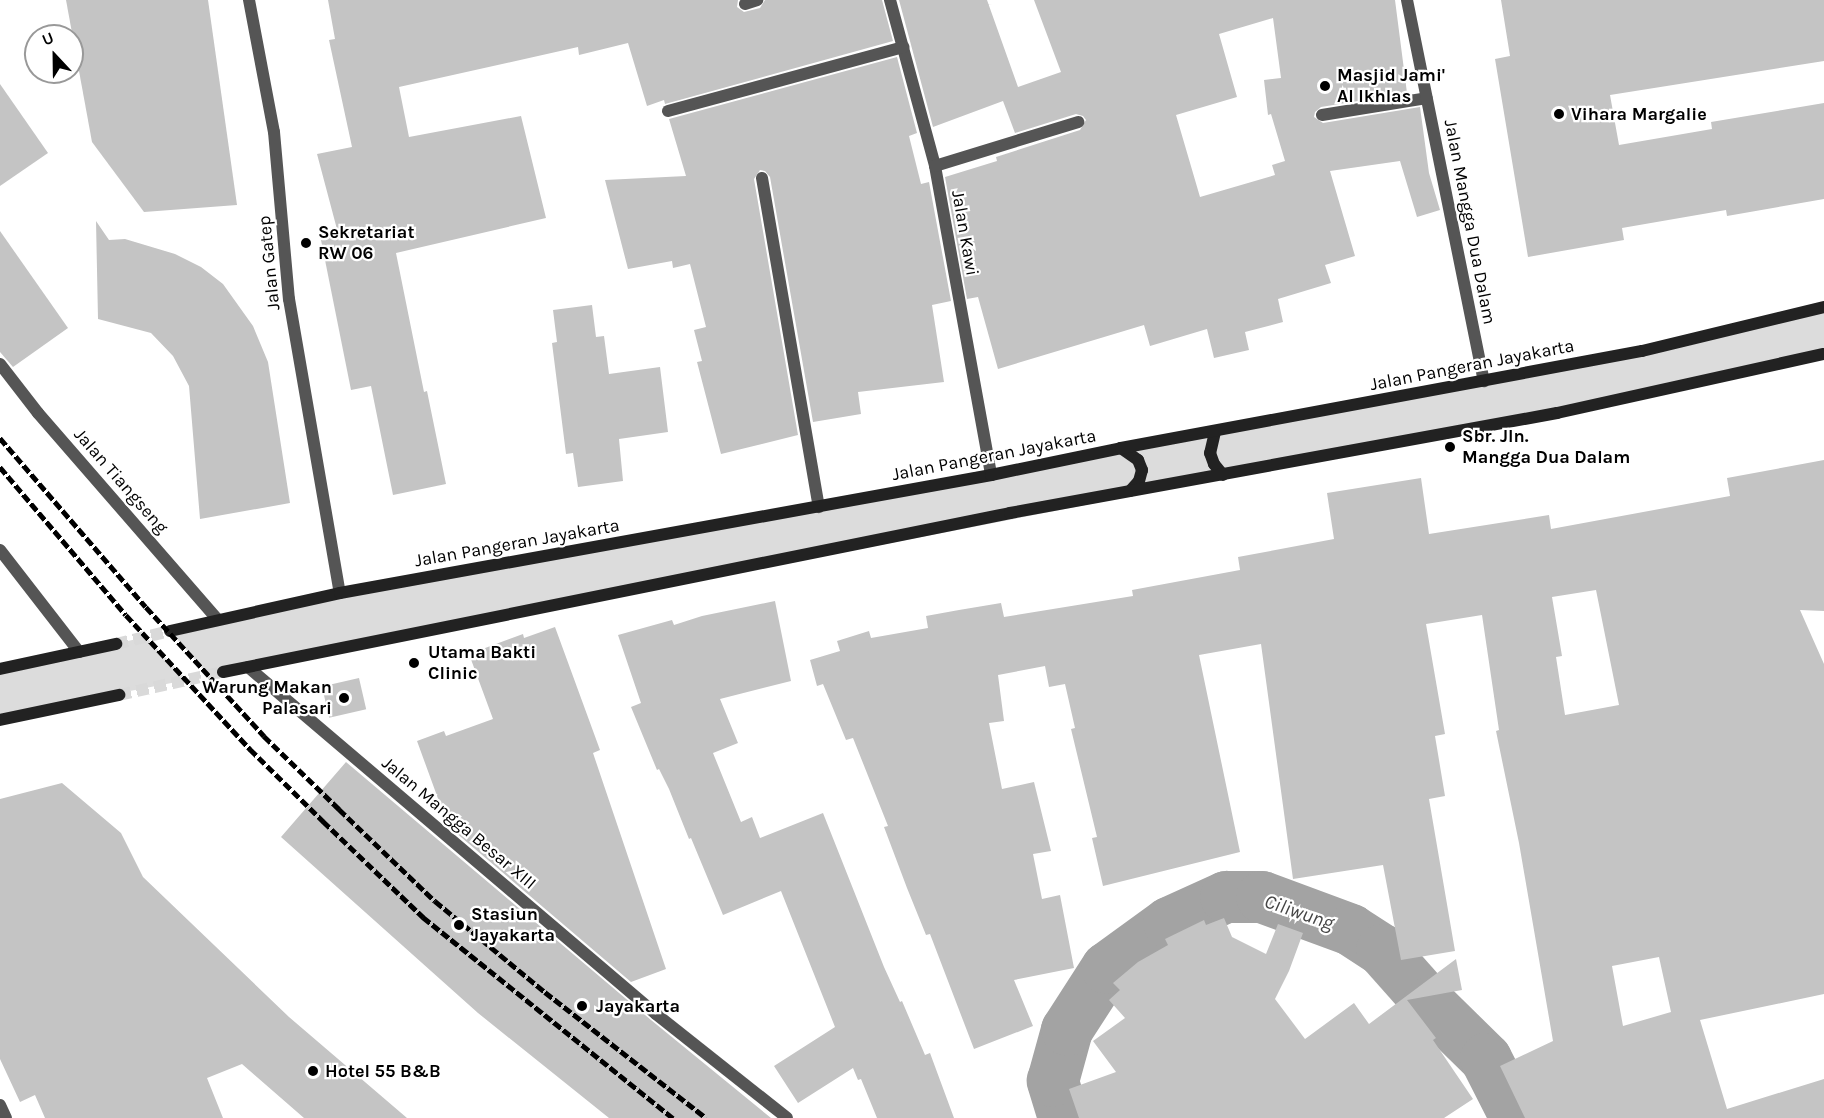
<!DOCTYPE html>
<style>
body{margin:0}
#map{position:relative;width:1824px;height:1118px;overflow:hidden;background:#fff;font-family:Karla,sans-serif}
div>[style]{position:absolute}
.green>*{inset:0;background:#dcdcdc}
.river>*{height:52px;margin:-26px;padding:0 26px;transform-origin:26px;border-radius:26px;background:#a3a3a3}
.building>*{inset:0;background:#c4c4c4;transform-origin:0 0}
.secondary-tunnel>*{height:12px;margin-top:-6px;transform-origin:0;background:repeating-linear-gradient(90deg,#d9d9d9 0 12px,transparent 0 18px)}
.minor>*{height:12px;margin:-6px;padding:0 6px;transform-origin:6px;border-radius:6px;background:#555}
.tertiary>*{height:12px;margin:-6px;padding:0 6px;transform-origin:6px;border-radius:6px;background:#555}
.secondary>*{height:12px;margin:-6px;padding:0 6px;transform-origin:6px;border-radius:6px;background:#222}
.rail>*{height:4.5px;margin-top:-2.25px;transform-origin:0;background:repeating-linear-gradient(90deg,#000 0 9px,transparent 0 12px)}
.dots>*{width:16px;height:16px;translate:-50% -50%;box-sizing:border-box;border:3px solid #fff;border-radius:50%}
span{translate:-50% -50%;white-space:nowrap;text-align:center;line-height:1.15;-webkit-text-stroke:4.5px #fff;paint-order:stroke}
.poi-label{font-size:18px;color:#000;font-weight:700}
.left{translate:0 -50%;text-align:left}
.right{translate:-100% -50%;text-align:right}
.street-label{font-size:18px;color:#000}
.water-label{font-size:20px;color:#444;font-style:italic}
.north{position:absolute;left:24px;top:24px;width:60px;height:60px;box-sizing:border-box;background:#fff;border:2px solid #999;border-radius:50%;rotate:338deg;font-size:16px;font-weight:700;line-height:24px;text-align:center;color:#000}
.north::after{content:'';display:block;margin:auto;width:21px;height:27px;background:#000;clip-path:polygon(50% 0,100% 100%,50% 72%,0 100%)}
</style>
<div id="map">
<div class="green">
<div style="clip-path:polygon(1824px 307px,1824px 353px,1557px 413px,209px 676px,170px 631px,1484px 381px)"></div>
<div style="clip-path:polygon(146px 637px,187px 680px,0 716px,0 669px)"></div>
</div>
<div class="river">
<div style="left:1064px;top:1118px;width:39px;rotate:-107deg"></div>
<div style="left:1053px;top:1081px;width:53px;rotate:-74.6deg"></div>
<div style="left:1067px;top:1030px;width:74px;rotate:-57.2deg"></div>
<div style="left:1107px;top:968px;width:77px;rotate:-36deg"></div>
<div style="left:1169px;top:923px;width:63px;rotate:-24.5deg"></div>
<div style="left:1226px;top:897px;width:36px"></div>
<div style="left:1262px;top:897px;width:95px;rotate:20.3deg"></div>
<div style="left:1351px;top:930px;width:37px;rotate:33deg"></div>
<div style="left:1382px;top:950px;width:71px;rotate:48.4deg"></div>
<div style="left:1429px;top:1003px;width:80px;rotate:44.5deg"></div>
<div style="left:1486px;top:1059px;width:66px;rotate:63deg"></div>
</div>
<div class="building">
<div style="clip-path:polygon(66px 0,208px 0,237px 205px,144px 212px,92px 142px)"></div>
<div style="clip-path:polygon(328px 0,738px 0,737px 7px,744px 12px,760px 8px,765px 0,882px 0,893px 41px,665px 104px,664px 100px,647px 106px,628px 43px,579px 55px,578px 47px,399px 87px,409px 137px,521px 116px,546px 218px,396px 253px,424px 392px,427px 391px,446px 484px,393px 495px,371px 386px,351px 390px,320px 235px,338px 233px,317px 154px,352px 147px,329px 40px,335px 39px)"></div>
<div style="clip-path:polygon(evenodd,899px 0,987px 0,1018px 87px,1061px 72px,1034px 0,1395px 0,1407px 93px,1321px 107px,1315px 112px,1314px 117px,1323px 123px,1420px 107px,1429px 173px,1440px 210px,1417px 217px,1400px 161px,1330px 171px,1355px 256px,1325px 265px,1331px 283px,1278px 299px,1283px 322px,1245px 332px,1249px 350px,1214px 358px,1207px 329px,1150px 346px,1144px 325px,998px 369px,978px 297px,967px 299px,945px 177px,997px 161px,996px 157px,1080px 130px,1086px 120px,1083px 116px,1076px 114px,1015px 133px,1003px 101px,933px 127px,899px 0,1273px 18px,1281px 78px,1264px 80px,1268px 115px,1271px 114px,1285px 161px,1272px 165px,1275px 175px,1200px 197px,1176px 115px,1237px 97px,1219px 34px,1273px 18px)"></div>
<div style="clip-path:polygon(1501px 0,1824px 0,1824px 61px,1610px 95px,1619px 145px,1712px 129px,1711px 122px,1824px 103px,1824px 199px,1727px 216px,1726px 210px,1622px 228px,1624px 240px,1528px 257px,1495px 59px,1510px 56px)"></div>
<div style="clip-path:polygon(897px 57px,917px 133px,909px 136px,921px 184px,929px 182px,951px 301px,932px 305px,944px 382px,858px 392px,861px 414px,813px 422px,770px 177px,765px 171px,760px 170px,754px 179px,798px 435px,721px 454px,697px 362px,702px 361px,694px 330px,706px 327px,690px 264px,673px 268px,672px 261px,628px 269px,605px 180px,686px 176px,669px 119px)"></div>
<div style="clip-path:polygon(0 84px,48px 153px,0 186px)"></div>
<div style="clip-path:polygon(96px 221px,109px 240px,125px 239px,175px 254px,201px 267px,223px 284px,253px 326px,268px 362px,290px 503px,200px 519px,189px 386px,173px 356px,151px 333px,98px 319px)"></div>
<div style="clip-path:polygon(0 231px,68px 328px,13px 367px,0 352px)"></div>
<div style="clip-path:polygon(592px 305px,596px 337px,604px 336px,609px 374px,660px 367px,668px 432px,619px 439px,623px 481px,578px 487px,573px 453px,566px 454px,552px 343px,557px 342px,553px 310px)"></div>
<div style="clip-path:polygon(evenodd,1824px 460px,1824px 611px,1800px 610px,1824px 664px,1824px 994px,1700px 1020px,1727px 1109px,1824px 1079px,1824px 1118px,1525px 1118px,1500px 1066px,1553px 1041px,1519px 843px,1496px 731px,1499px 730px,1482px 615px,1426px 624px,1445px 734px,1435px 736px,1445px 796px,1429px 799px,1455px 951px,1401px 960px,1383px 865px,1293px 879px,1261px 644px,1199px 655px,1240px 852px,1103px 886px,1092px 838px,1097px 837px,1071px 729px,1075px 728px,1065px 684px,1049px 687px,1045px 666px,998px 675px,1004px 721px,989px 723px,1002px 789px,1034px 782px,1051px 851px,1033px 854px,1042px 899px,1060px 895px,1074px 968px,1014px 980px,1033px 1026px,974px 1049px,930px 934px,926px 935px,907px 888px,884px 827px,888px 826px,853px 738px,846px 740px,823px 684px,817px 686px,810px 660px,840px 651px,837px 641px,869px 631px,871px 638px,928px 628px,926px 616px,959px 610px,1001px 603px,1004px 617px,1133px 596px,1132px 590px,1240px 570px,1238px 557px,1334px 539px,1327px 493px,1421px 478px,1429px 534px,1549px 515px,1551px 529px,1730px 496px,1727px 478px,1824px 460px,1596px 590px,1619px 705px,1565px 715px,1556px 657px,1562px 656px,1552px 597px,1596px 590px,1824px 460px,1659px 957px,1671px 1012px,1623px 1026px,1612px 966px,1659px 957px)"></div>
<div style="clip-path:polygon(775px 601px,791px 681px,720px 699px,738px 743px,713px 753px,741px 822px,752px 817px,760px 838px,823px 813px,884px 967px,900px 1002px,902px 1001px,925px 1055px,930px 1053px,954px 1118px,877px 1118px,861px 1079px,858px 1080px,853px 1068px,798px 1103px,774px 1066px,835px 1027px,781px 891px,723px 915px,691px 838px,689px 839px,669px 789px,659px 769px,657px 770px,631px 707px,641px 703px,618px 635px,672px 620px,674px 625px,702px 616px)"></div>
<div style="clip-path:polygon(555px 627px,600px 750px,593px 753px,666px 969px,631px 982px,448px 826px,417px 741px,444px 731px,446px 736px,493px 719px,469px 654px,523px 634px,524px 638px)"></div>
<div style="left:359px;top:678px;width:32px;height:38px;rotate:77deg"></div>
<div style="clip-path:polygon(346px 762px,651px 1020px,771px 1118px,609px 1118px,478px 1013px,281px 837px)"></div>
<div style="clip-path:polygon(62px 783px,121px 833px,143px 877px,289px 1017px,407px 1118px,304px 1118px,242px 1064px,207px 1078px,223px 1118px,45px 1118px,35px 1095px,20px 1102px,0 1059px,0 799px)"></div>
<div style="clip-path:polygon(1224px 918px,1232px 937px,1266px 954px,1278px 924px,1303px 933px,1289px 971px,1275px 999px,1305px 1039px,1354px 1003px,1369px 1024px,1456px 959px,1462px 990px,1407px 1000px,1436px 1038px,1433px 1040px,1473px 1099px,1444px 1118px,1079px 1118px,1069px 1089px,1116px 1072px,1093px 1041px,1125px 1018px,1109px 1000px,1120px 990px,1113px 983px,1138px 962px,1168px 945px,1165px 939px,1204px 920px,1206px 925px)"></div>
</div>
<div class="secondary-tunnel">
<div style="left:116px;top:644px;width:56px;rotate:-13.5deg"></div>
<div style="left:119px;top:695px;width:107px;rotate:-12.5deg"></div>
</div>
<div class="minor">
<div style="left:249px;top:0;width:134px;rotate:79.3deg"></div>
<div style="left:274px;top:132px;width:168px;rotate:84.9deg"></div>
<div style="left:289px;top:299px;width:298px;rotate:80.2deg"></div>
<div style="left:890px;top:0;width:172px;rotate:74.8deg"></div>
<div style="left:935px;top:166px;width:314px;rotate:79.7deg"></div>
<div style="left:745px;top:4px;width:13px;rotate:-18deg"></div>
<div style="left:668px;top:111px;width:244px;rotate:-15.2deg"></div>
<div style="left:1322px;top:115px;width:106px;rotate:-9.2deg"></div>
<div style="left:935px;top:166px;width:150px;rotate:-17.1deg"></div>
<div style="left:762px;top:178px;width:334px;rotate:80.2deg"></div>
<div style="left:0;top:550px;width:129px;rotate:52.2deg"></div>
<div style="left:248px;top:667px;width:536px;rotate:40.38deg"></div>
<div style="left:656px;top:1014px;width:167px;rotate:38.4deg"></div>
<div style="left:0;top:1105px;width:14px;rotate:65deg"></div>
</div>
<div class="tertiary">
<div style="left:1407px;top:0;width:389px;rotate:78.6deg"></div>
<div style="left:0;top:364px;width:62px;rotate:52.2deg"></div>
<div style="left:38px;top:413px;width:273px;rotate:49deg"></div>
</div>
<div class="secondary">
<div style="left:1215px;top:432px;width:22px;rotate:103deg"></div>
<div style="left:1210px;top:453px;width:12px;rotate:70deg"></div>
<div style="left:1214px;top:464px;width:14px;rotate:51deg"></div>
<div style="left:1121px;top:448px;width:21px;rotate:35deg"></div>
<div style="left:1138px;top:460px;width:11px;rotate:68deg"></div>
<div style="left:1142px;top:470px;width:11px;rotate:105deg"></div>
<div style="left:1139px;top:481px;width:13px;rotate:132deg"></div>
<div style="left:170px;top:631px;width:174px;rotate:-12.6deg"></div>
<div style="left:340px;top:593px;width:662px;rotate:-10.27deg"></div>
<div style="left:991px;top:475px;width:133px;rotate:-11.7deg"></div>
<div style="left:1121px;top:448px;width:530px;rotate:-10.55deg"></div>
<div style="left:1642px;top:351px;width:187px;rotate:-13.6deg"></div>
<div style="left:0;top:669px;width:119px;rotate:-12.2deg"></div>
<div style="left:223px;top:672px;width:803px;rotate:-11.42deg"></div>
<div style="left:1010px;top:513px;width:556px;rotate:-10.36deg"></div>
<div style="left:1557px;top:413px;width:273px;rotate:-12.5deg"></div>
<div style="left:0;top:720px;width:122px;rotate:-11.9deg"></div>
</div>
<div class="rail">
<div style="left:0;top:438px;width:223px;rotate:49.2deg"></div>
<div style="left:146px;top:607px;width:175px;rotate:47.5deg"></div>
<div style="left:264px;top:736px;width:105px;rotate:44.2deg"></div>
<div style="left:339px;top:809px;width:133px;rotate:43.8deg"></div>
<div style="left:435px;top:901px;width:143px;rotate:39.6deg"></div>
<div style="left:545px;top:992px;width:204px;rotate:38deg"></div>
<div style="left:0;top:467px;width:194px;rotate:49.6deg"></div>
<div style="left:126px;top:615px;width:183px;rotate:47.2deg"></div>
<div style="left:250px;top:749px;width:103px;rotate:44.6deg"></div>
<div style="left:323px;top:821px;width:139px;rotate:43.8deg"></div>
<div style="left:423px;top:917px;width:321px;rotate:38.8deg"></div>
</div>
<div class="dots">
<div style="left:1325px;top:86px;background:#000"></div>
<div style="left:1559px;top:114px;background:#000"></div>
<div style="left:306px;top:243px;background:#000"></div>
<div style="left:1450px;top:447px;background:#000"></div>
<div style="left:414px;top:663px;background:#000"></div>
<div style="left:344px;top:698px;background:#000"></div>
<div style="left:459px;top:925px;background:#000"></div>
<div style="left:582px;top:1006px;background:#000"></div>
<div style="left:313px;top:1071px;background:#000"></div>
</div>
<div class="poi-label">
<span class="left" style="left:1337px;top:86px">Masjid Jami'<br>Al Ikhlas</span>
<span class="left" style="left:1571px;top:114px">Vihara Margalie</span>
<span class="left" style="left:318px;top:243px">Sekretariat<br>RW 06</span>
<span class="left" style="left:1462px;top:447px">Sbr. Jln.<br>Mangga Dua Dalam</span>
<span class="left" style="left:428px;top:663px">Utama Bakti<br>Clinic</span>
<span class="right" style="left:332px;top:698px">Warung Makan<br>Palasari</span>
<span class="left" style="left:471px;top:925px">Stasiun<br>Jayakarta</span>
<span class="left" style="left:596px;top:1006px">Jayakarta</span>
<span class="left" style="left:325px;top:1071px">Hotel 55 B&amp;B</span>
</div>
<div class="street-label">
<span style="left:1470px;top:222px;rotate:79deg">Jalan Mangga Dua Dalam</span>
<span style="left:965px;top:233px;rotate:80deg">Jalan Kawi</span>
<span style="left:269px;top:263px;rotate:-96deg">Jalan Gatep</span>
<span style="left:1472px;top:365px;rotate:-11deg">Jalan Pangeran Jayakarta</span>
<span style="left:994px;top:455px;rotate:-11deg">Jalan Pangeran Jayakarta</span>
<span style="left:121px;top:481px;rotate:49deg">Jalan Tiangseng</span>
<span style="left:517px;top:543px;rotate:-10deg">Jalan Pangeran Jayakarta</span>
<span style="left:459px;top:823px;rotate:40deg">Jalan Mangga Besar XIII</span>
</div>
<div class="water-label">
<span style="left:1299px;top:912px;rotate:19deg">Ciliwung</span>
</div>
<div class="north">U</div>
</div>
